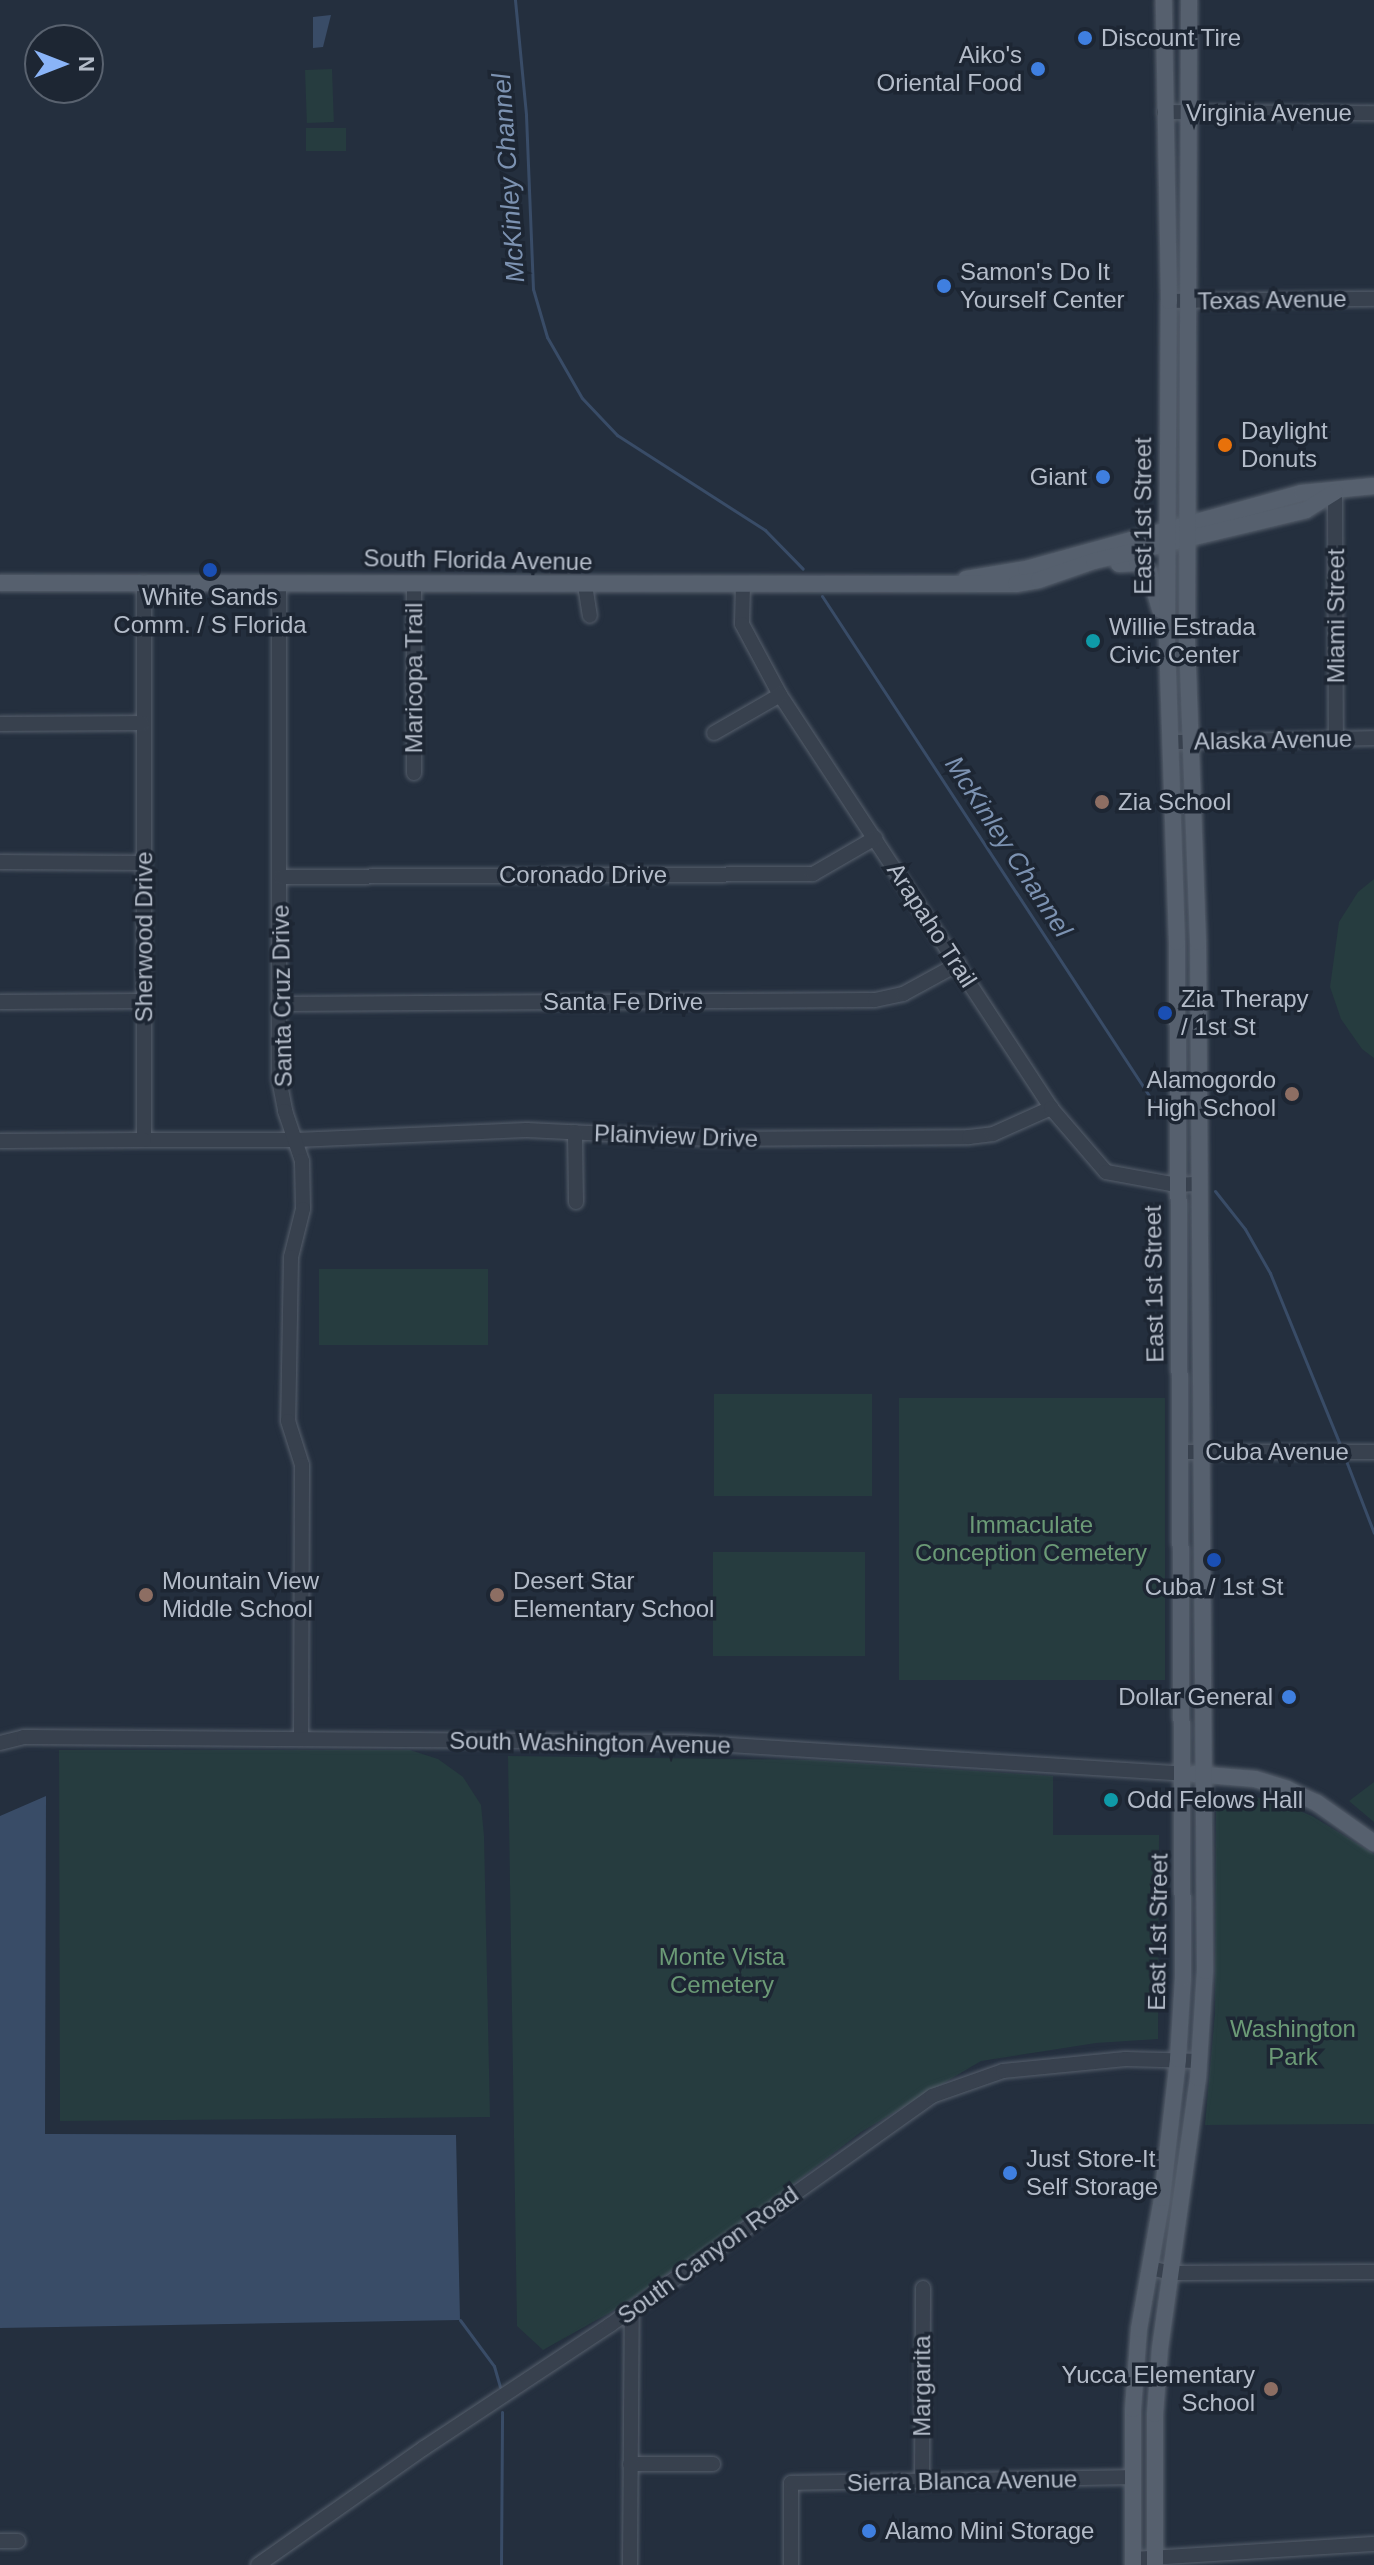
<!DOCTYPE html>
<style>
body{margin:0}
#map{position:relative;width:1374px;height:2565px;overflow:hidden;background:#242f3e;font-family:Arial,sans-serif}
div>[style]{position:absolute}
.green>*{inset:0;background:#263c3f;transform-origin:0 0}
.water>*{inset:0;background:#394c67}
.stream>*{height:3px;margin:-1.5px;padding:0 1.5px;transform-origin:1.5px;border-radius:1.5px;background:#394c67}
.roads{filter:drop-shadow(0 0 2px #565f6c) drop-shadow(0 0 2px #565f6c)}
.minor>*{height:14px;margin:-7px;padding:0 7px;transform-origin:7px;border-radius:7px;background:#38414e}
.major>*{height:16px;margin:-8px;padding:0 8px;transform-origin:8px;border-radius:8px;background:#56606e}
.dots>*{width:22px;height:22px;translate:-50% -50%;box-sizing:border-box;border:4px solid #1d2633;border-radius:50%}
span{translate:-50% -50%;white-space:nowrap;text-align:center;line-height:1.15;-webkit-text-stroke:7px #1d2633;paint-order:stroke}
.poi-label{font-size:24px;color:#b4bcc9}
.left{translate:0 -50%;text-align:left}
.right{translate:-100% -50%;text-align:right}
.street-label{font-size:24px;color:#b4bcc9}
.park-label{font-size:24px;color:#6b9a76}
.water-label{font-size:26px;color:#7c92b1;font-style:italic}
.north{position:absolute;left:24px;top:24px;width:80px;height:80px;box-sizing:border-box;background:#1d2633;border:2px solid #59626f;border-radius:50%;rotate:90deg;font-size:22px;font-weight:700;line-height:32px;text-align:center;color:#b4bcc9}
.north::after{content:'';display:block;margin:auto;width:28px;height:36px;background:#8ab4f8;clip-path:polygon(50% 0,100% 100%,50% 72%,0 100%)}
</style>
<div id="map">
<div class="green">
<div style="left:332px;top:69px;width:53px;height:27px;rotate:88deg"></div>
<div style="left:346px;top:128px;width:23px;height:40px;rotate:90deg"></div>
<div style="clip-path:polygon(1374px 879px,1374px 1058px,1362px 1049px,1341px 1019px,1330px 987px,1339px 922px,1358px 892px)"></div>
<div style="left:319px;top:1269px;width:169px;height:76px"></div>
<div style="left:714px;top:1394px;width:158px;height:102px"></div>
<div style="left:1165px;top:1398px;width:282px;height:266px;rotate:90deg"></div>
<div style="left:865px;top:1552px;width:104px;height:152px;rotate:90deg"></div>
<div style="clip-path:polygon(59px 1750px,410px 1750px,438px 1759px,463px 1777px,481px 1805px,484px 1836px,490px 2117px,60px 2121px)"></div>
<div style="clip-path:polygon(508px 1756px,810px 1760px,1053px 1776px,1053px 1835px,1159px 1835px,1158px 2039px,1096px 2043px,981px 2061px,861px 2132px,758px 2211px,618px 2308px,543px 2350px,517px 2326px)"></div>
<div style="clip-path:polygon(1374px 1782px,1374px 1822px,1349px 1801px)"></div>
<div style="clip-path:polygon(1225px 1792px,1236px 1792px,1283px 1804px,1312px 1816px,1374px 1854px,1374px 2124px,1205px 2125px,1215px 2013px,1216px 1804px)"></div>
</div>
<div class="water">
<div style="clip-path:polygon(331px 15px,323px 47px,313px 48px,313px 17px)"></div>
<div style="clip-path:polygon(46px 1796px,45px 2134px,456px 2135px,460px 2320px,0 2328px,0 1816px)"></div>
</div>
<div class="stream">
<div style="left:515px;top:0;width:116px;rotate:84.5deg"></div>
<div style="left:526px;top:115px;width:174px;rotate:87.7deg"></div>
<div style="left:533px;top:289px;width:50px;rotate:73.7deg"></div>
<div style="left:547px;top:337px;width:70px;rotate:60.2deg"></div>
<div style="left:582px;top:398px;width:51px;rotate:46.6deg"></div>
<div style="left:617px;top:435px;width:176px;rotate:32.7deg"></div>
<div style="left:765px;top:530px;width:54px;rotate:45.7deg"></div>
<div style="left:822px;top:596px;width:623px;rotate:56.79deg"></div>
<div style="left:1215px;top:1191px;width:48px;rotate:51.7deg"></div>
<div style="left:1245px;top:1229px;width:51px;rotate:60.4deg"></div>
<div style="left:1270px;top:1273px;width:188px;rotate:67.8deg"></div>
<div style="left:1345px;top:1458px;width:80px;rotate:68.9deg"></div>
<div style="left:460px;top:2320px;width:57px;rotate:53.5deg"></div>
<div style="left:494px;top:2366px;width:22px;rotate:74deg"></div>
<div style="left:501px;top:2565px;width:153px;rotate:-89.6deg"></div>
</div>
<div class="roads">
<div class="minor">
<div style="left:1164px;top:112px;width:210px;rotate:0.3deg"></div>
<div style="left:1169px;top:301px;width:205px;rotate:-0.6deg"></div>
<div style="left:1335px;top:492px;width:247px;rotate:89.8deg"></div>
<div style="left:144px;top:582px;width:558px;rotate:90deg"></div>
<div style="left:144px;top:1140px;width:152px"></div>
<div style="left:296px;top:1140px;width:231px;rotate:-2.5deg"></div>
<div style="left:527px;top:1130px;width:183px;rotate:2.8deg"></div>
<div style="left:710px;top:1139px;width:259px;rotate:-0.4deg"></div>
<div style="left:969px;top:1137px;width:24px;rotate:-7deg"></div>
<div style="left:993px;top:1134px;width:64px;rotate:-24.1deg"></div>
<div style="left:279px;top:583px;width:496px;rotate:90deg"></div>
<div style="left:279px;top:1079px;width:33px;rotate:79deg"></div>
<div style="left:285px;top:1111px;width:53px;rotate:71.2deg"></div>
<div style="left:302px;top:1161px;width:48px;rotate:88.8deg"></div>
<div style="left:303px;top:1209px;width:49px;rotate:104deg"></div>
<div style="left:291px;top:1257px;width:164px;rotate:91deg"></div>
<div style="left:288px;top:1421px;width:46px;rotate:72.3deg"></div>
<div style="left:302px;top:1465px;width:274px;rotate:90.2deg"></div>
<div style="left:414px;top:583px;width:190px;rotate:90deg"></div>
<div style="left:743px;top:583px;width:41px;rotate:91.4deg"></div>
<div style="left:742px;top:624px;width:81px;rotate:61.8deg"></div>
<div style="left:780px;top:695px;width:494px;rotate:56.7deg"></div>
<div style="left:1051px;top:1108px;width:84px;rotate:49.3deg"></div>
<div style="left:1106px;top:1172px;width:72px;rotate:10.4deg"></div>
<div style="left:1177px;top:1185px;width:22px;rotate:-3deg"></div>
<div style="left:585px;top:585px;width:31px;rotate:81deg"></div>
<div style="left:0;top:724px;width:142px;rotate:-0.4deg"></div>
<div style="left:714px;top:733px;width:76px;rotate:-29.9deg"></div>
<div style="left:1172px;top:742px;width:202px;rotate:-1.1deg"></div>
<div style="left:0;top:862px;width:144px;rotate:0.4deg"></div>
<div style="left:281px;top:877px;width:532px;rotate:-0.32deg"></div>
<div style="left:813px;top:874px;width:72px;rotate:-30.1deg"></div>
<div style="left:0;top:1002px;width:144px;rotate:-0.4deg"></div>
<div style="left:280px;top:1004px;width:595px;rotate:-0.39deg"></div>
<div style="left:875px;top:1000px;width:29px;rotate:-12deg"></div>
<div style="left:903px;top:994px;width:63px;rotate:-28.6deg"></div>
<div style="left:575px;top:1132px;width:70px;rotate:89.2deg"></div>
<div style="left:0;top:1141px;width:144px;rotate:-0.4deg"></div>
<div style="left:1180px;top:1452px;width:194px"></div>
<div style="left:0;top:1743px;width:25px;rotate:-14deg"></div>
<div style="left:24px;top:1737px;width:658px;rotate:0.44deg"></div>
<div style="left:682px;top:1742px;width:500px;rotate:3.6deg"></div>
<div style="left:1150px;top:2268px;width:22px;rotate:13deg"></div>
<div style="left:1171px;top:2273px;width:203px;rotate:-0.3deg"></div>
<div style="left:630px;top:2464px;width:83px"></div>
<div style="left:922px;top:2483px;width:195px;rotate:-89.7deg"></div>
<div style="left:0;top:2541px;width:18px"></div>
<div style="left:1133px;top:2559px;width:241px;rotate:-3.6deg"></div>
<div style="left:258px;top:2565px;width:203px;rotate:-35.2deg"></div>
<div style="left:424px;top:2448px;width:223px;rotate:-33.5deg"></div>
<div style="left:610px;top:2325px;width:395px;rotate:-35.4deg"></div>
<div style="left:932px;top:2096px;width:75px;rotate:-19.4deg"></div>
<div style="left:1003px;top:2071px;width:123px;rotate:-5.6deg"></div>
<div style="left:1125px;top:2059px;width:74px;rotate:1.5deg"></div>
<div style="left:630px;top:2565px;width:255px;rotate:-89.6deg"></div>
<div style="left:791px;top:2565px;width:82px;rotate:-90deg"></div>
<div style="left:791px;top:2483px;width:342px;rotate:-1deg"></div>
</div>
<div class="major">
<div style="left:1119px;top:564px;width:18px;rotate:-3deg"></div>
<div style="left:1137px;top:563px;width:14px;rotate:34deg"></div>
<div style="left:1149px;top:571px;width:40px;rotate:74deg"></div>
<div style="left:966px;top:579px;width:61px;rotate:-9.5deg"></div>
<div style="left:1026px;top:569px;width:286px;rotate:-15.4deg"></div>
<div style="left:1302px;top:493px;width:72px;rotate:-5.6deg"></div>
<div style="left:0;top:583px;width:1016px;rotate:0.06deg"></div>
<div style="left:1016px;top:584px;width:23px;rotate:-10deg"></div>
<div style="left:1039px;top:580px;width:58px;rotate:-19.1deg"></div>
<div style="left:1094px;top:561px;width:218px;rotate:-13.5deg"></div>
<div style="left:1306px;top:510px;width:34px;rotate:-32deg"></div>
<div style="left:1194px;top:1774px;width:61px;rotate:4.7deg"></div>
<div style="left:1255px;top:1779px;width:34px;rotate:17deg"></div>
<div style="left:1287px;top:1789px;width:33px;rotate:25deg"></div>
<div style="left:1317px;top:1803px;width:70px;rotate:35.1deg"></div>
<div style="left:1133px;top:2565px;width:156px;rotate:-90deg"></div>
<div style="left:1133px;top:2409px;width:80px;rotate:-85.7deg"></div>
<div style="left:1139px;top:2329px;width:133px;rotate:-80deg"></div>
<div style="left:1162px;top:2198px;width:140px;rotate:-83.4deg"></div>
<div style="left:1178px;top:2059px;width:81px;rotate:-86.5deg"></div>
<div style="left:1183px;top:1978px;width:1036px;rotate:-90.33deg"></div>
<div style="left:1177px;top:942px;width:304px;rotate:-91.9deg"></div>
<div style="left:1167px;top:638px;width:337px;rotate:-89.7deg"></div>
<div style="left:1169px;top:301px;width:301px;rotate:-91deg"></div>
<div style="left:1155px;top:2565px;width:151px;rotate:-90deg"></div>
<div style="left:1155px;top:2414px;width:66px;rotate:-85.7deg"></div>
<div style="left:1160px;top:2348px;width:273px;rotate:-82deg"></div>
<div style="left:1198px;top:2078px;width:107px;rotate:-86.3deg"></div>
<div style="left:1205px;top:1971px;width:1029px;rotate:-90.39deg"></div>
<div style="left:1198px;top:942px;width:296px;rotate:-92.1deg"></div>
<div style="left:1187px;top:646px;width:646px;rotate:-89.82deg"></div>
</div>
</div>
<div class="dots">
<div style="left:1085px;top:38px;background:#3f7fe0"></div>
<div style="left:1038px;top:69px;background:#3f7fe0"></div>
<div style="left:944px;top:286px;background:#3f7fe0"></div>
<div style="left:1225px;top:445px;background:#e8710a"></div>
<div style="left:1103px;top:477px;background:#3f7fe0"></div>
<div style="left:210px;top:570px;background:#1a4fb4"></div>
<div style="left:1093px;top:641px;background:#0f9aa8"></div>
<div style="left:1102px;top:802px;background:#8d6e63"></div>
<div style="left:1165px;top:1013px;background:#1a4fb4"></div>
<div style="left:1292px;top:1094px;background:#8d6e63"></div>
<div style="left:1214px;top:1560px;background:#1a4fb4"></div>
<div style="left:146px;top:1595px;background:#8d6e63"></div>
<div style="left:497px;top:1595px;background:#8d6e63"></div>
<div style="left:1289px;top:1697px;background:#3f7fe0"></div>
<div style="left:1111px;top:1800px;background:#0f9aa8"></div>
<div style="left:1010px;top:2173px;background:#3f7fe0"></div>
<div style="left:1271px;top:2389px;background:#8d6e63"></div>
<div style="left:869px;top:2531px;background:#3f7fe0"></div>
</div>
<div class="poi-label">
<span class="left" style="left:1101px;top:38px">Discount Tire</span>
<span class="right" style="left:1022px;top:69px">Aiko's<br>Oriental Food</span>
<span class="left" style="left:960px;top:286px">Samon's Do It<br>Yourself Center</span>
<span class="left" style="left:1241px;top:445px">Daylight<br>Donuts</span>
<span class="right" style="left:1087px;top:477px">Giant</span>
<span style="left:210px;top:611px">White Sands<br>Comm. / S Florida</span>
<span class="left" style="left:1109px;top:641px">Willie Estrada<br>Civic Center</span>
<span class="left" style="left:1118px;top:802px">Zia School</span>
<span class="left" style="left:1181px;top:1013px">Zia Therapy<br>/ 1st St</span>
<span class="right" style="left:1276px;top:1094px">Alamogordo<br>High School</span>
<span class="left" style="left:162px;top:1595px">Mountain View<br>Middle School</span>
<span class="left" style="left:513px;top:1595px">Desert Star<br>Elementary School</span>
<span style="left:1214px;top:1587px">Cuba / 1st St</span>
<span class="right" style="left:1273px;top:1697px">Dollar General</span>
<span class="left" style="left:1127px;top:1800px">Odd Felows Hall</span>
<span class="left" style="left:1026px;top:2173px">Just Store-It<br>Self Storage</span>
<span class="right" style="left:1255px;top:2389px">Yucca Elementary<br>School</span>
<span class="left" style="left:885px;top:2531px">Alamo Mini Storage</span>
</div>
<div class="street-label">
<span style="left:1269px;top:113px">Virginia Avenue</span>
<span style="left:1272px;top:300px;rotate:-1deg">Texas Avenue</span>
<span style="left:1143px;top:516px;rotate:-90deg">East 1st Street</span>
<span style="left:478px;top:560px;rotate:1deg">South Florida Avenue</span>
<span style="left:1336px;top:616px;rotate:-90deg">Miami Street</span>
<span style="left:414px;top:678px;rotate:-90deg">Maricopa Trail</span>
<span style="left:1273px;top:740px;rotate:-1deg">Alaska Avenue</span>
<span style="left:583px;top:875px">Coronado Drive</span>
<span style="left:932px;top:925px;rotate:57deg">Arapaho Trail</span>
<span style="left:144px;top:937px;rotate:-90deg">Sherwood Drive</span>
<span style="left:282px;top:996px;rotate:-91deg">Santa Cruz Drive</span>
<span style="left:623px;top:1002px">Santa Fe Drive</span>
<span style="left:676px;top:1136px;rotate:2deg">Plainview Drive</span>
<span style="left:1154px;top:1284px;rotate:-91deg">East 1st Street</span>
<span style="left:1277px;top:1452px">Cuba Avenue</span>
<span style="left:590px;top:1743px;rotate:1deg">South Washington Avenue</span>
<span style="left:1158px;top:1932px;rotate:-89deg">East 1st Street</span>
<span style="left:708px;top:2255px;rotate:-36deg">South Canyon Road</span>
<span style="left:922px;top:2386px;rotate:-90deg">Margarita</span>
<span style="left:962px;top:2481px;rotate:-1deg">Sierra Blanca Avenue</span>
</div>
<div class="park-label">
<span style="left:1031px;top:1539px">Immaculate<br>Conception Cemetery</span>
<span style="left:722px;top:1971px">Monte Vista<br>Cemetery</span>
<span style="left:1293px;top:2043px">Washington<br>Park</span>
</div>
<div class="water-label">
<span style="left:509px;top:178px;rotate:-94deg">McKinley Channel</span>
<span style="left:1008px;top:847px;rotate:57deg">McKinley Channel</span>
</div>
<div class="north">N</div>
</div>
